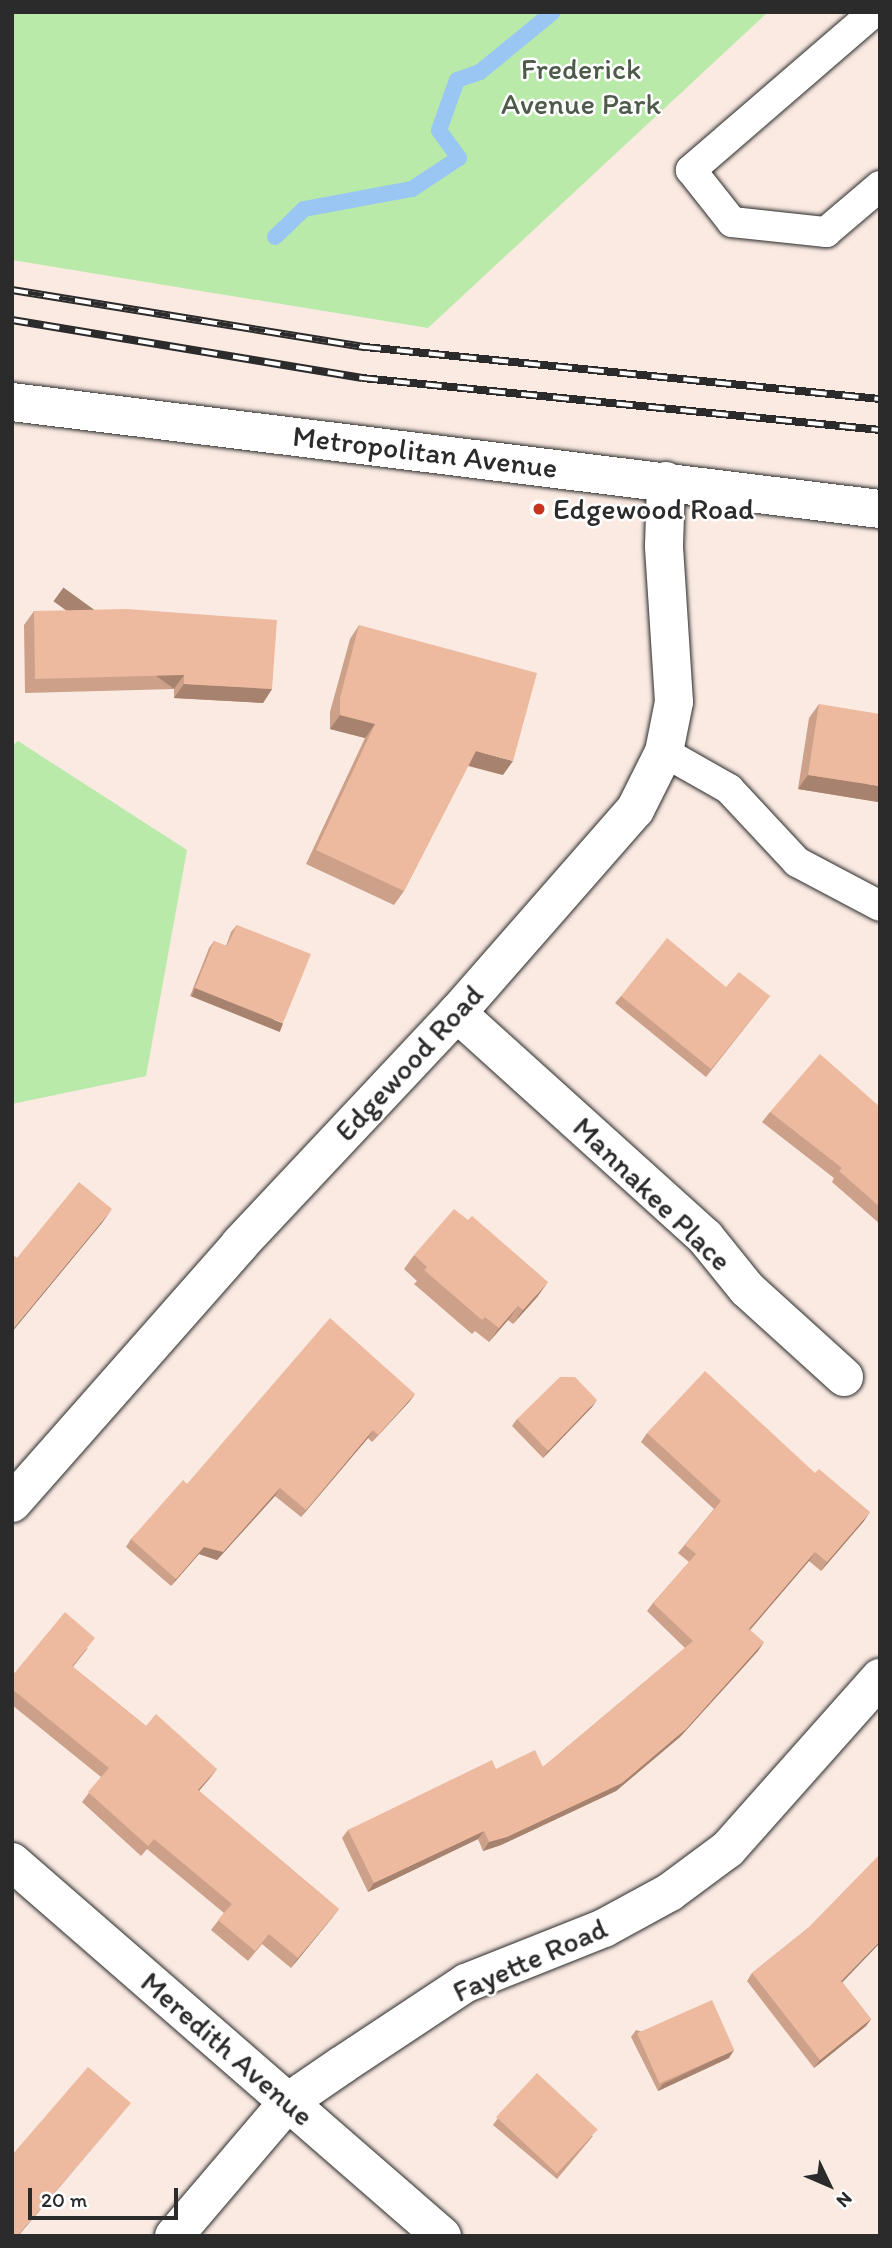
<!DOCTYPE html>
<style>
body{margin:0}
#map{position:relative;width:892px;height:2248px;overflow:hidden;background:#faeae2;font-family:Itim,sans-serif}
div>[style]{position:absolute}
.green>*{inset:0;background:#b9eaa9}
.stream>*{height:16px;margin:-8px;padding:0 8px;transform-origin:8px;border-radius:8px;background:#99c6f3}
.roads{filter:drop-shadow(0 0 2px #2b2b2b) drop-shadow(0 0 2px #2b2b2b)}
.lane>*{height:30px;margin:-15px;padding:0 15px;transform-origin:15px;border-radius:15px;background:#fff}
.street>*{height:38px;margin:-19px;padding:0 19px;transform-origin:19px;border-radius:19px;background:#fff}
.secondary>*{height:38px;margin:-19px;padding:0 19px;transform-origin:19px;border-radius:19px;background:#fff}
.rail>*{height:8px;margin-top:-4px;transform-origin:0;background:repeating-linear-gradient(90deg,#fff 0 16px,#2b2b2b 0 32px);box-sizing:border-box;border-block:2px solid #2b2b2b}
.wall>*{inset:0;background:#cca089}
.shaded-wall>*{inset:0;background:#a6826f;transform-origin:0 0}
.building>*{inset:0;background:#edba9f;transform-origin:0 0}
.dots>*{width:19px;height:19px;translate:-50% -50%;box-sizing:border-box;border:4px solid #fff;border-radius:50%}
span{translate:-50% -50%;white-space:nowrap;text-align:center;line-height:1.15;-webkit-text-stroke:5px #fff;paint-order:stroke}
.park-label{font-size:30px;color:#4e5b4a}
.street-label{font-size:30px;color:#2b2b2b}
.poi-label{font-size:30px;color:#2b2b2b}
.left{translate:0 -50%;text-align:left}
.frame{position:absolute;inset:0;border:14px solid #2b2b2b;pointer-events:none}
.north{position:absolute;left:794px;top:2150px;width:70px;height:70px;-webkit-text-stroke:5px #fff;paint-order:stroke;rotate:134deg;font-size:19px;font-weight:700;line-height:28px;text-align:center;color:#2b2b2b}
.north::after{content:'';display:block;margin:auto;width:24px;height:32px;background:#2b2b2b;clip-path:polygon(50% 0,100% 100%,50% 72%,0 100%)}
.scale{position:absolute;left:28px;top:2188px;width:150px;height:32px;box-sizing:border-box;border:4px solid #2b2b2b;border-top:0;padding-left:9px;font-size:21px;line-height:24px;white-space:nowrap;color:#2b2b2b;-webkit-text-stroke:5px #fff;paint-order:stroke}
</style>
<div id="map">
<div class="green">
<div style="clip-path:polygon(12px 12px,768px 12px,428px 328px,12px 260px)"></div>
<div style="clip-path:polygon(18px 741px,187px 850px,146px 1076px,12px 1104px,12px 746px)"></div>
</div>
<div class="stream">
<div style="left:275px;top:237px;width:40px;rotate:-44deg"></div>
<div style="left:304px;top:209px;width:110px;rotate:-10.5deg"></div>
<div style="left:412px;top:189px;width:56px;rotate:-33.4deg"></div>
<div style="left:459px;top:158px;width:34px;rotate:-126deg"></div>
<div style="left:439px;top:130px;width:53px;rotate:-70.2deg"></div>
<div style="left:457px;top:80px;width:24px;rotate:-19deg"></div>
<div style="left:480px;top:72px;width:94px;rotate:-39.4deg"></div>
</div>
<div class="roads">
<div class="lane">
<div style="left:874px;top:12px;width:242px;rotate:139.2deg"></div>
<div style="left:691px;top:170px;width:66px;rotate:51.7deg"></div>
<div style="left:732px;top:222px;width:95px;rotate:6.1deg"></div>
<div style="left:826px;top:232px;width:71px;rotate:-40.4deg"></div>
<div style="left:664px;top:752px;width:75px;rotate:29.6deg"></div>
<div style="left:729px;top:789px;width:100px;rotate:47deg"></div>
<div style="left:797px;top:862px;width:94px;rotate:27.9deg"></div>
</div>
<div class="street">
<div style="left:457px;top:1013px;width:334px;rotate:42.1deg"></div>
<div style="left:705px;top:1237px;width:67px;rotate:51.1deg"></div>
<div style="left:747px;top:1289px;width:131px;rotate:42.2deg"></div>
<div style="left:12px;top:1503px;width:345px;rotate:-48.6deg"></div>
<div style="left:240px;top:1244px;width:317px;rotate:-46.8deg"></div>
<div style="left:457px;top:1013px;width:270px;rotate:-48.8deg"></div>
<div style="left:635px;top:810px;width:65px;rotate:-63.4deg"></div>
<div style="left:664px;top:752px;width:51px;rotate:-78.7deg"></div>
<div style="left:674px;top:702px;width:156px;rotate:-93.7deg"></div>
<div style="left:664px;top:546px;width:65px;rotate:-88.2deg"></div>
<div style="left:12px;top:1862px;width:570px;rotate:41.02deg"></div>
<div style="left:174px;top:2236px;width:176px;rotate:-49.6deg"></div>
<div style="left:288px;top:2102px;width:65px;rotate:-34.4deg"></div>
<div style="left:342px;top:2065px;width:149px;rotate:-33.5deg"></div>
<div style="left:466px;top:1983px;width:149px;rotate:-21.7deg"></div>
<div style="left:604px;top:1928px;width:75px;rotate:-28.6deg"></div>
<div style="left:670px;top:1892px;width:72px;rotate:-36.6deg"></div>
<div style="left:728px;top:1849px;width:229px;rotate:-48.4deg"></div>
</div>
<div class="secondary">
<div style="left:12px;top:402px;width:875px;rotate:7.03deg"></div>
</div>
</div>
<div class="rail">
<div style="left:12px;top:290px;width:358px;rotate:9.2deg"></div>
<div style="left:365px;top:347px;width:518px;rotate:5.77deg"></div>
<div style="left:12px;top:320px;width:355px;rotate:9.4deg"></div>
<div style="left:362px;top:378px;width:521px;rotate:5.73deg"></div>
</div>
<div class="wall">
<div style="clip-path:polygon(34px 611px,272px 689px,263px 703px,174px 698px,174px 689px,25px 693px,24px 625px)"></div>
<div style="clip-path:polygon(359px 625px,503px 775px,468px 766px,404px 891px,394px 905px,306px 864px,365px 738px,330px 729px,330px 712px,350px 639px)"></div>
<div style="clip-path:polygon(819px 704px,878px 802px,798px 789px,809px 718px)"></div>
<div style="clip-path:polygon(237px 925px,278px 1031px,190px 996px,209px 948px,214px 941px,226px 946px,231px 932px)"></div>
<div style="clip-path:polygon(726px 987px,770px 996px,706px 1077px,615px 1003px,621px 996px)"></div>
<div style="clip-path:polygon(880px 1107px,880px 1224px,832px 1182px,834px 1178px,762px 1122px,770px 1112px)"></div>
<div style="clip-path:polygon(414px 1255px,538px 1296px,513px 1324px,508px 1320px,489px 1342px,475px 1331px,472px 1334px,414px 1284px,417px 1281px,404px 1269px)"></div>
<div style="clip-path:polygon(415px 1394px,409px 1402px,372px 1442px,368px 1438px,301px 1517px,275px 1496px,217px 1560px,199px 1554px,171px 1586px,126px 1547px,131px 1539px,187px 1484px)"></div>
<div style="clip-path:polygon(592px 1407px,543px 1458px,512px 1426px,517px 1419px)"></div>
<div style="clip-path:polygon(647px 1433px,864px 1521px,821px 1571px,809px 1561px,750px 1630px,758px 1651px,680px 1737px,616px 1791px,501px 1845px,483px 1851px,478px 1839px,368px 1892px,342px 1838px,348px 1830px,496px 1769px,543px 1767px,685px 1648px,647px 1611px,653px 1603px,689px 1562px,678px 1553px,714px 1509px,641px 1442px)"></div>
<div style="clip-path:polygon(88px 1648px,73px 1667px,146px 1726px,217px 1769px,199px 1791px,339px 1909px,291px 1968px,262px 1944px,248px 1961px,211px 1930px,224px 1913px,147px 1849px,141px 1856px,82px 1802px,101px 1777px,12px 1705px,12px 1676px)"></div>
<div style="clip-path:polygon(808px 1928px,842px 1982px,871px 2019px,866px 2026px,814px 2068px,747px 1981px,752px 1973px)"></div>
<div style="clip-path:polygon(636px 2030px,729px 2058px,658px 2091px,631px 2037px)"></div>
<div style="clip-path:polygon(498px 2118px,593px 2136px,557px 2179px,493px 2125px)"></div>
</div>
<div class="shaded-wall">
<div style="left:184px;top:675px;width:17px;height:149px;rotate:126deg"></div>
<div style="clip-path:polygon(184px 684px,272px 689px,263px 703px,174px 698px)"></div>
<div style="clip-path:polygon(340px 715px,375px 724px,365px 738px,330px 729px)"></div>
<div style="clip-path:polygon(476px 751px,513px 761px,503px 775px,466px 765px)"></div>
<div style="clip-path:polygon(808px 775px,880px 786px,880px 799px,878px 802px,798px 789px)"></div>
<div style="left:195px;top:988px;width:95px;height:9px;rotate:22deg"></div>
<div style="clip-path:polygon(112px 1209px,102px 1223px,12px 1332px,12px 1330px)"></div>
<div style="clip-path:polygon(548px 1282px,538px 1296px,513px 1324px,523px 1310px)"></div>
<div style="clip-path:polygon(518px 1306px,508px 1320px,489px 1342px,499px 1328px)"></div>
<div style="clip-path:polygon(415px 1394px,409px 1402px,372px 1442px,378px 1435px)"></div>
<div style="clip-path:polygon(597px 1400px,592px 1407px,543px 1458px,548px 1451px)"></div>
<div style="clip-path:polygon(373px 1430px,368px 1438px,301px 1517px,306px 1510px)"></div>
<div style="clip-path:polygon(280px 1488px,275px 1496px,217px 1560px,199px 1554px,171px 1586px,176px 1579px,204px 1547px)"></div>
<div style="clip-path:polygon(870px 1512px,864px 1521px,821px 1571px,827px 1562px)"></div>
<div style="clip-path:polygon(815px 1552px,809px 1561px,743px 1638px,749px 1629px)"></div>
<div style="clip-path:polygon(764px 1642px,758px 1651px,680px 1737px,616px 1791px,501px 1845px,483px 1851px,489px 1842px)"></div>
<div style="clip-path:polygon(217px 1769px,210px 1778px,191px 1800px,198px 1790px)"></div>
<div style="clip-path:polygon(484px 1831px,478px 1839px,368px 1892px,374px 1883px)"></div>
<div style="clip-path:polygon(339px 1909px,332px 1918px,291px 1968px,298px 1958px)"></div>
<div style="clip-path:polygon(880px 1941px,880px 1943px,836px 1989px,841px 1981px)"></div>
<div style="clip-path:polygon(871px 2019px,866px 2026px,814px 2068px,820px 2060px)"></div>
<div style="clip-path:polygon(734px 2050px,729px 2058px,658px 2091px,663px 2084px)"></div>
<div style="clip-path:polygon(131px 2103px,18px 2236px,17px 2236px)"></div>
</div>
<div class="building">
<div style="clip-path:polygon(127px 609px,277px 620px,272px 689px,184px 684px,184px 675px,35px 679px,34px 611px)"></div>
<div style="clip-path:polygon(359px 625px,537px 673px,513px 761px,476px 751px,404px 891px,316px 850px,375px 724px,340px 715px,340px 698px)"></div>
<div style="clip-path:polygon(819px 704px,880px 714px,880px 786px,808px 775px)"></div>
<div style="clip-path:polygon(237px 925px,311px 954px,283px 1023px,195px 988px,214px 941px,227px 946px)"></div>
<div style="clip-path:polygon(667px 938px,726px 987px,739px 972px,770px 996px,711px 1069px,621px 996px)"></div>
<div style="clip-path:polygon(820px 1054px,880px 1107px,880px 1207px,839px 1171px,842px 1168px,770px 1112px)"></div>
<div style="clip-path:polygon(79px 1182px,112px 1209px,12px 1330px,12px 1254px,17px 1258px)"></div>
<div style="clip-path:polygon(454px 1209px,468px 1220px,472px 1216px,548px 1282px,523px 1310px,518px 1306px,499px 1328px,485px 1317px,482px 1320px,424px 1270px,427px 1267px,414px 1255px)"></div>
<div style="clip-path:polygon(330px 1318px,415px 1394px,378px 1435px,373px 1430px,306px 1510px,280px 1488px,223px 1552px,204px 1547px,176px 1579px,131px 1539px,183px 1480px,187px 1484px)"></div>
<div style="clip-path:polygon(705px 1371px,815px 1473px,819px 1469px,870px 1512px,827px 1562px,815px 1552px,749px 1629px,764px 1642px,686px 1729px,622px 1783px,507px 1837px,489px 1842px,484px 1831px,374px 1883px,348px 1830px,492px 1760px,496px 1769px,535px 1750px,543px 1767px,693px 1641px,653px 1603px,696px 1554px,685px 1545px,721px 1501px,647px 1433px)"></div>
<div style="clip-path:polygon(560px 1377px,575px 1377px,597px 1400px,548px 1451px,517px 1419px)"></div>
<div style="clip-path:polygon(65px 1612px,95px 1638px,72px 1666px,146px 1726px,156px 1714px,217px 1769px,198px 1790px,339px 1909px,298px 1958px,269px 1934px,255px 1951px,218px 1920px,232px 1904px,154px 1839px,148px 1846px,88px 1792px,109px 1768px,12px 1689px,12px 1676px)"></div>
<div style="clip-path:polygon(880px 1854px,880px 1941px,841px 1981px,871px 2019px,820px 2060px,752px 1973px,808px 1928px)"></div>
<div style="left:712px;top:2000px;width:55px;height:82px;rotate:66deg"></div>
<div style="clip-path:polygon(88px 2067px,131px 2103px,17px 2236px,12px 2236px,12px 2155px)"></div>
<div style="left:537px;top:2073px;width:83px;height:60px;rotate:43deg"></div>
</div>
<div class="dots">
<div style="left:539px;top:509px;background:#c8321e"></div>
</div>
<div class="park-label">
<span style="left:581px;top:86px">Frederick<br>Avenue Park</span>
</div>
<div class="street-label">
<span style="left:425px;top:452px;rotate:7deg">Metropolitan Avenue</span>
<span style="left:409px;top:1063px;rotate:-47deg">Edgewood Road</span>
<span style="left:652px;top:1194px;rotate:44deg">Mannakee Place</span>
<span style="left:530px;top:1960px;rotate:-24deg">Fayette Road</span>
<span style="left:227px;top:2049px;rotate:41deg">Meredith Avenue</span>
</div>
<div class="poi-label">
<span class="left" style="left:553px;top:509px">Edgewood Road</span>
</div>
<div class="frame"></div>
<div class="north">N</div>
<div class="scale">20 m</div>
</div>
